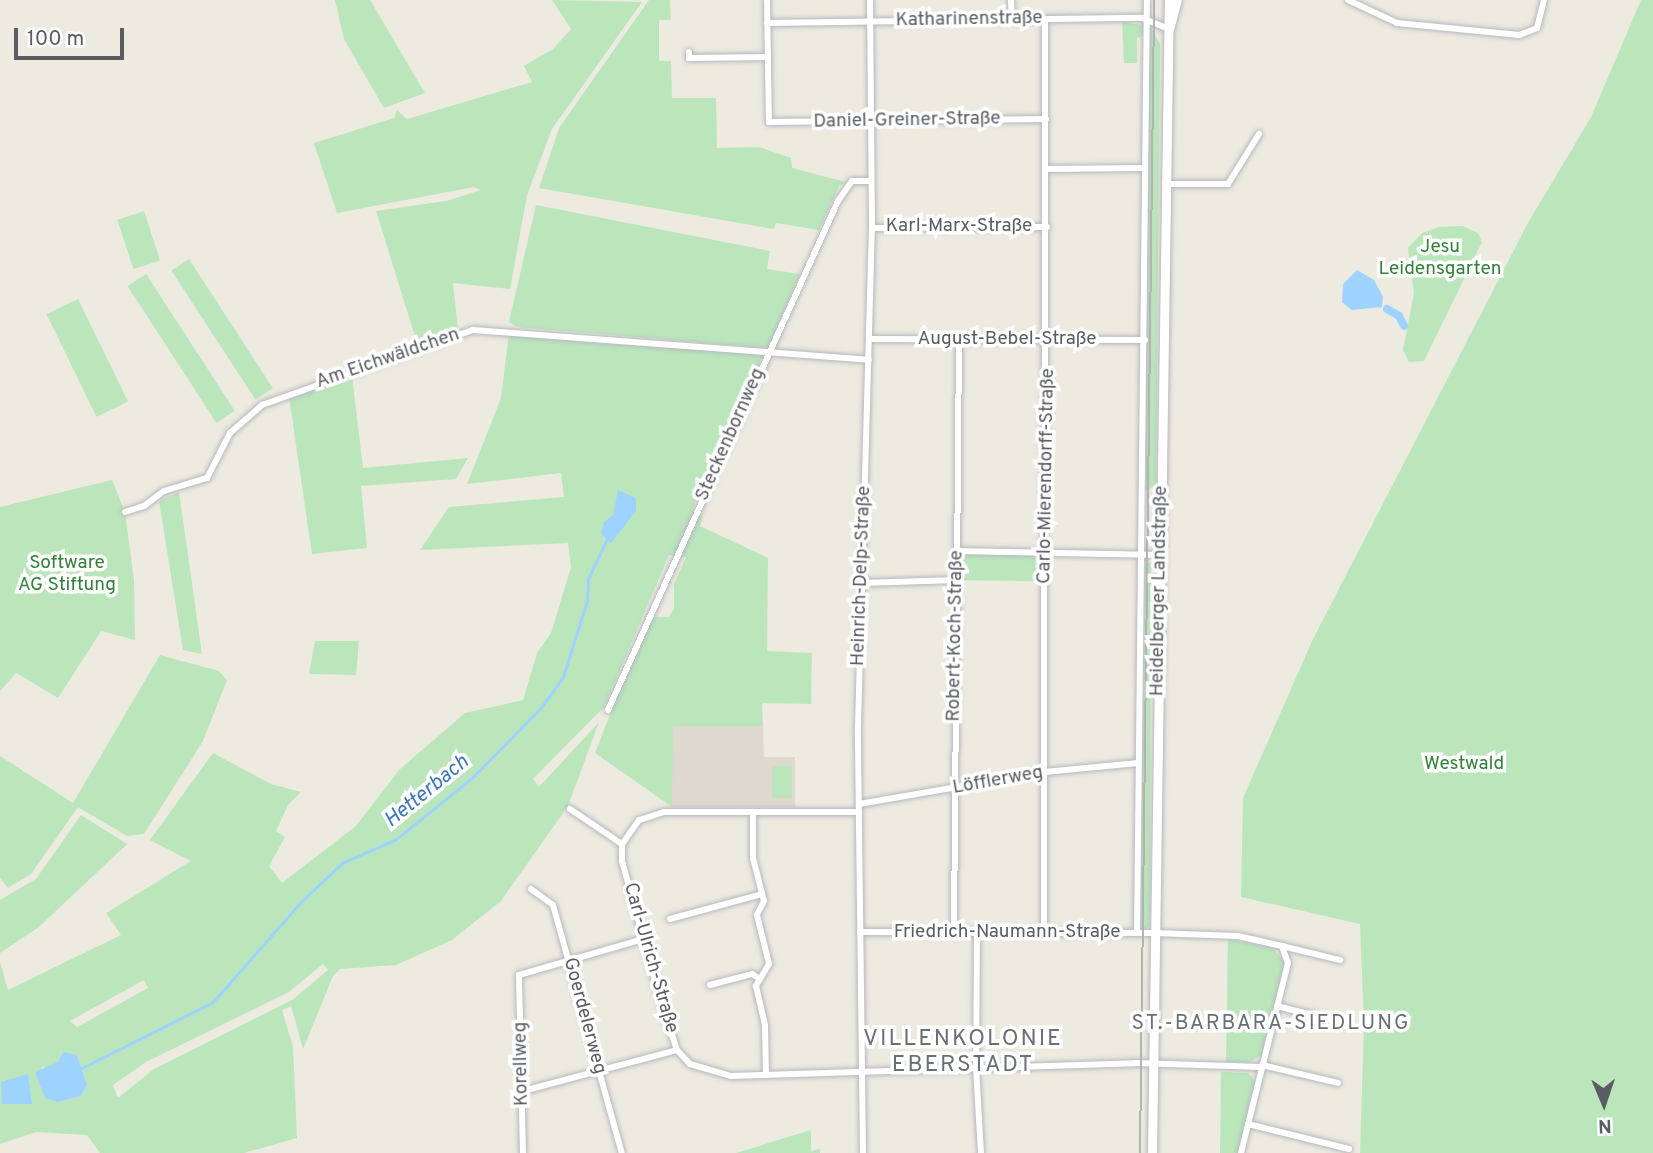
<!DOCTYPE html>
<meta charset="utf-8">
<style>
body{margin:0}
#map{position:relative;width:1653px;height:1153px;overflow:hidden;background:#edeae0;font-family:Overpass,sans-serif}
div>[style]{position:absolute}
.education>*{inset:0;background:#ddd9cf}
.green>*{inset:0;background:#bbe6bc;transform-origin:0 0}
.water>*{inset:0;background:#9ed2ff}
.stream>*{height:2.5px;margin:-1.25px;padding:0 1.25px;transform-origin:1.25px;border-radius:1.25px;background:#9ed2ff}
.canal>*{height:8px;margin:-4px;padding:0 4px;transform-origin:4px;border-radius:4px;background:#9ed2ff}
.roads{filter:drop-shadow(0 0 2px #b6b8be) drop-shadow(0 0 2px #b6b8be)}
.street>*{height:6px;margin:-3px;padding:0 3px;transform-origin:3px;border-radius:3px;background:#fff}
.secondary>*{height:9px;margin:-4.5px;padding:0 4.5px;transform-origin:4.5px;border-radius:4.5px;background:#fff}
.tram>*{height:2px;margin:-1px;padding:0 1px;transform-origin:1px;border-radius:1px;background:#b2b3b3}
span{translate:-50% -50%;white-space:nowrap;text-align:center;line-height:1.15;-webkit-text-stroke:7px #fff;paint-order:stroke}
.street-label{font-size:19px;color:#595d62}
.park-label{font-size:19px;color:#308236}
.water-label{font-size:21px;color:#3a78bd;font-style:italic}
.neighbourhood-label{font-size:21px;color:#6a6f74;letter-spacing:2px}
.quarter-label{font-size:23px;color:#6a6f74;letter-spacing:2px}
.north{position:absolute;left:1569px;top:1069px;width:70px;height:70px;-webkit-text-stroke:5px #fff;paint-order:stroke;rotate:178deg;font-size:19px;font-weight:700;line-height:28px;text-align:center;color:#595d62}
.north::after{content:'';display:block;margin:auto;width:24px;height:32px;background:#595d62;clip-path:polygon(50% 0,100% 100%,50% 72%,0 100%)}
.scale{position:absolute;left:14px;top:28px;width:110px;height:32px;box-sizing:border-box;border:4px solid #595d62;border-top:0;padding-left:9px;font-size:21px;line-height:24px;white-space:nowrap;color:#595d62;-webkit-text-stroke:5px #fff;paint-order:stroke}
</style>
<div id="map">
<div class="education">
<div style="clip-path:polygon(672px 726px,763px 726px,764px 757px,795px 757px,795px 807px,672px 807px)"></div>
</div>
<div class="green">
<div style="clip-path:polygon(335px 0,370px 0,425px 93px,384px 108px,344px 39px)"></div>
<div style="clip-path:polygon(552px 0,642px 2px,552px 129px,527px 195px,510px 289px,453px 283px,458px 330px,418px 346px,376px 211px,446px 201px,481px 190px,474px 187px,337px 213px,314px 143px,394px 118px,397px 110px,407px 119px,532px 82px,524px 66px,553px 49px,571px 29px)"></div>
<div style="clip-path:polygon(649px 0,670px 0,671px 20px,659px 20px,659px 61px,671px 61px,672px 98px,716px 98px,717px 148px,759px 147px,791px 158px,792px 168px,846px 182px,839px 186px,819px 230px,776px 223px,774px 229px,539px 188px,559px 128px)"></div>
<div style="clip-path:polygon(1641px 0,1653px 0,1653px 1153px,1360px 1153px,1364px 1026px,1360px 924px,1241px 897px,1243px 798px,1313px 639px,1529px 221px,1591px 117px)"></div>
<div style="clip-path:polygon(1122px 22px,1143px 25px,1143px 36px,1137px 38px,1137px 63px,1124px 63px)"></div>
<div style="clip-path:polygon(1149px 25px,1160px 44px,1156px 484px,1148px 490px,1144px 490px)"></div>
<div style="clip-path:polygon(536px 205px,770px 251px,767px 269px,800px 274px,768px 348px,517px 327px,509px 322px)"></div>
<div style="left:144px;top:211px;width:52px;height:28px;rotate:72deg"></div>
<div style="clip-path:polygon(1463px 226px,1478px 233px,1482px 242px,1424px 361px,1409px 362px,1403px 350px,1414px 293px,1408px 248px,1422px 233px,1439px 227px)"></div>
<div style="left:189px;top:259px;width:154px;height:21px;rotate:57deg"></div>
<div style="left:146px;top:274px;width:163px;height:22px;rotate:57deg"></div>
<div style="left:78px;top:299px;width:114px;height:35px;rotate:64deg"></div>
<div style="clip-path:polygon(evenodd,509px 333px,580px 342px,763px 354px,692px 510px,703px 517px,700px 526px,768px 558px,767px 651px,812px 653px,811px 704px,762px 703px,763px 726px,673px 726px,672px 807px,595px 753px,648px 617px,669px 617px,674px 608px,674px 584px,686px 557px,669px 555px,604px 707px,533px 779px,539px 787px,599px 722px,568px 806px,501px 901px,452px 940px,396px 965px,340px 969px,333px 976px,303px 1049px,291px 1006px,282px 1010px,293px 1047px,297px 1138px,244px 1153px,100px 1153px,87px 1135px,36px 1132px,0 1144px,0 962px,8px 990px,121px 935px,106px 913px,191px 861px,150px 840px,213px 753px,271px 784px,301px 792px,288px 805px,276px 831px,285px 837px,269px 866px,282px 883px,356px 826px,399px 770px,465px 713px,523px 700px,537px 653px,551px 633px,571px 567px,568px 543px,420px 550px,449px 507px,564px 497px,561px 473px,467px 484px,501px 398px,509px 333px,323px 964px,328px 970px,292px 1000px,154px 1069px,118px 1098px,113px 1085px,146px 1062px,289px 992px,323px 964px,509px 333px,144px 980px,148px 988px,77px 1027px,70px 1021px,144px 980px,509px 333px,77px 1055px,87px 1085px,81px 1096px,58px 1102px,41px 1067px,49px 1068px,77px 1055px)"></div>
<div style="clip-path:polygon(352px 376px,363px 468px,468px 458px,456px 479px,361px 486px,367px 548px,312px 554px,289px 397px)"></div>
<div style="clip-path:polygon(112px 480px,125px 512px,134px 580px,135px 640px,101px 631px,58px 698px,16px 673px,0 691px,0 507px)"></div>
<div style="clip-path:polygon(179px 492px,202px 654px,183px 650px,159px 501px)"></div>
<div style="left:956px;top:551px;width:90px;height:29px;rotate:1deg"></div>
<div style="clip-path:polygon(1151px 562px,1150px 926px,1140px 930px,1145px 564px)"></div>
<div style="clip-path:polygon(315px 641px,359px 641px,356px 675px,309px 674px)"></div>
<div style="clip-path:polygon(160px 655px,219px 671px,227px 680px,203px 741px,144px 834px,127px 836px,78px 807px,31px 874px,8px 888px,0 878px,0 756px,73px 803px)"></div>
<div style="left:772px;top:766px;width:20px;height:32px"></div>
<div style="clip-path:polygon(81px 815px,127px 844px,39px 927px,0 953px,0 900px,36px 879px)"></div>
<div style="clip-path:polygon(1228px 939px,1273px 948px,1285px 963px,1263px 1054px,1250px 1062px,1226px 1062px)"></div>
<div style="clip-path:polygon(1221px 1072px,1248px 1073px,1256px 1082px,1238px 1153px,1220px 1153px)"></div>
<div style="clip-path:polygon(811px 1130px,811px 1151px,820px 1149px,820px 1153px,736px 1153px)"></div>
</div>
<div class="water">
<div style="clip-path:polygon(1357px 270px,1374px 280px,1383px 297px,1382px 307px,1352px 310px,1342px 302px,1343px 284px)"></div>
<div style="clip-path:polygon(618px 490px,636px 498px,636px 511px,611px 543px,601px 534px,604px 522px,613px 515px)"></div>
<div style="clip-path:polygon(63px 1052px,77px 1055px,87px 1085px,81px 1096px,58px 1102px,45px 1098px,35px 1072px,58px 1062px)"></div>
<div style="clip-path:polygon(28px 1074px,32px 1104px,2px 1104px,1px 1082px)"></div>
</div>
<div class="stream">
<div style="left:80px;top:1069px;width:149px;rotate:-26.7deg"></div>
<div style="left:213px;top:1002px;width:130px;rotate:-48.7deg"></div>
<div style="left:299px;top:904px;width:59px;rotate:-43.6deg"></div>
<div style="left:342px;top:863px;width:58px;rotate:-23.5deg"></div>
<div style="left:395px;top:840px;width:100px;rotate:-38.9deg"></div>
<div style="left:473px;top:777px;width:95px;rotate:-45.4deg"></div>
<div style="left:540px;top:709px;width:39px;rotate:-54deg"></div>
<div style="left:563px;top:677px;width:80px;rotate:-72.5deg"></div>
<div style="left:587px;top:601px;width:22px;rotate:-87deg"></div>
<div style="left:588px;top:579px;width:44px;rotate:-64.6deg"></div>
</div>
<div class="canal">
<div style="left:1387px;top:309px;width:14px;rotate:30deg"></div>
<div style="left:1399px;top:316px;width:11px;rotate:63deg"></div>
</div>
<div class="roads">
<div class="street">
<div style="left:767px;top:0;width:122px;rotate:89.1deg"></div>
<div style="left:769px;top:122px;width:277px;rotate:-0.6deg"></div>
<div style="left:1011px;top:0;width:19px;rotate:87deg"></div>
<div style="left:1348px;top:0;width:54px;rotate:25.1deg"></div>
<div style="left:1397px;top:23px;width:123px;rotate:5.6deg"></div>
<div style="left:1519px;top:35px;width:19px;rotate:-21deg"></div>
<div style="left:1537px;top:28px;width:29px;rotate:-76deg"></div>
<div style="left:767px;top:23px;width:375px;rotate:-0.8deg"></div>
<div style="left:1142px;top:18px;width:29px;rotate:22deg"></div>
<div style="left:689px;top:52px;width:6px;rotate:90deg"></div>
<div style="left:689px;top:58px;width:79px;rotate:-0.7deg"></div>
<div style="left:1047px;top:169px;width:98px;rotate:-0.6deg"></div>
<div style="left:1165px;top:184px;width:63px"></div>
<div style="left:1228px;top:184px;width:59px;rotate:-58.2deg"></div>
<div style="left:872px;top:228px;width:175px;rotate:-0.3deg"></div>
<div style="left:870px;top:339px;width:275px;rotate:0.2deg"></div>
<div style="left:125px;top:512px;width:20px;rotate:-18deg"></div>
<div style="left:144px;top:506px;width:25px;rotate:-37deg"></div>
<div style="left:164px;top:491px;width:45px;rotate:-16.8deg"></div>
<div style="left:207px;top:478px;width:51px;rotate:-62.9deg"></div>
<div style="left:230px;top:433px;width:43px;rotate:-41.2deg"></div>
<div style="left:262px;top:405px;width:224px;rotate:-19.6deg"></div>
<div style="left:473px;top:330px;width:397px;rotate:4.3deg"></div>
<div style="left:956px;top:551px;width:205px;rotate:1.1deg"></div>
<div style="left:862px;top:583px;width:94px;rotate:-1.8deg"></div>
<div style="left:608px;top:710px;width:559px;rotate:-65.68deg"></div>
<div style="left:838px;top:201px;width:24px;rotate:-55deg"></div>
<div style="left:852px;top:181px;width:19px"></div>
<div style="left:859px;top:804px;width:189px;rotate:-9.8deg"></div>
<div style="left:1045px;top:772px;width:93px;rotate:-5.5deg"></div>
<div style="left:570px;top:809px;width:63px;rotate:33.9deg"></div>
<div style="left:859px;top:812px;width:195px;rotate:180deg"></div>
<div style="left:664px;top:812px;width:26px;rotate:162deg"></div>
<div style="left:639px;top:820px;width:29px;rotate:125deg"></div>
<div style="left:622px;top:844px;width:17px;rotate:90deg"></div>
<div style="left:622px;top:861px;width:143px;rotate:74.6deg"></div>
<div style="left:660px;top:999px;width:54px;rotate:71.6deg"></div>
<div style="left:677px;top:1050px;width:19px;rotate:47deg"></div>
<div style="left:690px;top:1064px;width:43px;rotate:16.3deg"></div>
<div style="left:731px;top:1076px;width:404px;rotate:-1.8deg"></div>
<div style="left:1135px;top:1063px;width:127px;rotate:1.8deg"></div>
<div style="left:753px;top:813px;width:45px;rotate:90deg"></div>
<div style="left:753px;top:858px;width:44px;rotate:75.7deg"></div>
<div style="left:764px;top:901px;width:16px;rotate:117deg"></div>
<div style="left:757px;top:915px;width:50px;rotate:76.2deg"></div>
<div style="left:769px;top:964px;width:26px;rotate:121deg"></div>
<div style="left:756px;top:986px;width:40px;rotate:77deg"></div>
<div style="left:765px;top:1025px;width:50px;rotate:88.9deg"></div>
<div style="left:531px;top:889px;width:27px;rotate:36deg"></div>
<div style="left:553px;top:905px;width:257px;rotate:74.5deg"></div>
<div style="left:670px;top:919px;width:95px;rotate:-15.2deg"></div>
<div style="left:860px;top:932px;width:294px;rotate:0.2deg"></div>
<div style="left:1154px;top:933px;width:84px;rotate:2deg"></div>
<div style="left:1238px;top:936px;width:45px;rotate:12.8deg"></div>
<div style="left:1282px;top:946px;width:18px;rotate:71deg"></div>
<div style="left:1288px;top:963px;width:196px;rotate:103.9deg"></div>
<div style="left:954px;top:933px;width:594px;rotate:-89.52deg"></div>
<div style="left:977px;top:933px;width:134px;rotate:90.4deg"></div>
<div style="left:976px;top:1067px;width:86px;rotate:86.7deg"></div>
<div style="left:1044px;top:933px;width:914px;rotate:-89.94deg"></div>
<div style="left:1137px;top:933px;width:933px;rotate:-89.39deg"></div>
<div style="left:1282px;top:946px;width:60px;rotate:13.6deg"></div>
<div style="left:710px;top:985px;width:43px;rotate:-14.7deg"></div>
<div style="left:752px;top:974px;width:9px;rotate:32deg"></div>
<div style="left:1277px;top:1006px;width:60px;rotate:14.5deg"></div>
<div style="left:1262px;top:1065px;width:78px;rotate:13.3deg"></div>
<div style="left:523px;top:1091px;width:159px;rotate:-14.9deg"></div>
<div style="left:1248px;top:1124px;width:104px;rotate:13.9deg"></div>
<div style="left:523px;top:1153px;width:178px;rotate:-91.3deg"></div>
<div style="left:519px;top:975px;width:129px;rotate:-16.2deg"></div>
<div style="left:863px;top:1153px;width:427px;rotate:-90.7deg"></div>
<div style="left:858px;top:726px;width:498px;rotate:-88.4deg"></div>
<div style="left:872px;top:228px;width:228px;rotate:-90.5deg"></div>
</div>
<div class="secondary">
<div style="left:1169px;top:29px;width:30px;rotate:-75deg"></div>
<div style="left:1152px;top:1153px;width:1153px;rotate:-89.16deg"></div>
</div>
</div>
<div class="tram">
<div style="left:1140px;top:1153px;width:1153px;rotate:-89.3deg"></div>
</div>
<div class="street-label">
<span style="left:969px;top:20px;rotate:-1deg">Katharinenstraße</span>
<span style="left:907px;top:121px;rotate:-1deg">Daniel-Greiner-Straße</span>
<span style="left:959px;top:227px">Karl-Marx-Straße</span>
<span style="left:1007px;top:340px">August-Bebel-Straße</span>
<span style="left:388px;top:359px;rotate:-19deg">Am Eichwäldchen</span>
<span style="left:731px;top:435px;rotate:-66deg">Steckenbornweg</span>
<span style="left:1047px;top:476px;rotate:-89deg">Carlo-Mierendorff-Straße</span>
<span style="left:862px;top:576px;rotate:-88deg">Heinrich-Delp-Straße</span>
<span style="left:1160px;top:591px;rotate:-89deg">Heidelberger Landstraße</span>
<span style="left:956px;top:636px;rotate:-89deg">Robert-Koch-Straße</span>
<span style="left:998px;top:781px;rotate:-10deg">Löfflerweg</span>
<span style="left:1007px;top:933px">Friedrich-Naumann-Straße</span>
<span style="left:650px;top:958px;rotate:74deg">Carl-Ulrich-Straße</span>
<span style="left:584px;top:1016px;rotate:75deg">Goerdelerweg</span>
<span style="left:522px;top:1064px;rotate:-91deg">Korellweg</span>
</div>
<div class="park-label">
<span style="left:1440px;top:259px">Jesu<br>Leidensgarten</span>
<span style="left:67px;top:575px">Software<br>AG Stiftung</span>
<span style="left:1464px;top:765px">Westwald</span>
</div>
<div class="water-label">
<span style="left:427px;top:792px;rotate:-39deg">Hetterbach</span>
</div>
<div class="neighbourhood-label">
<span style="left:1271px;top:1024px">ST.-BARBARA-SIEDLUNG</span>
</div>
<div class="quarter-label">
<span style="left:963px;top:1053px">VILLENKOLONIE<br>EBERSTADT</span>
</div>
<div class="north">N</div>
<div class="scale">100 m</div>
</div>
